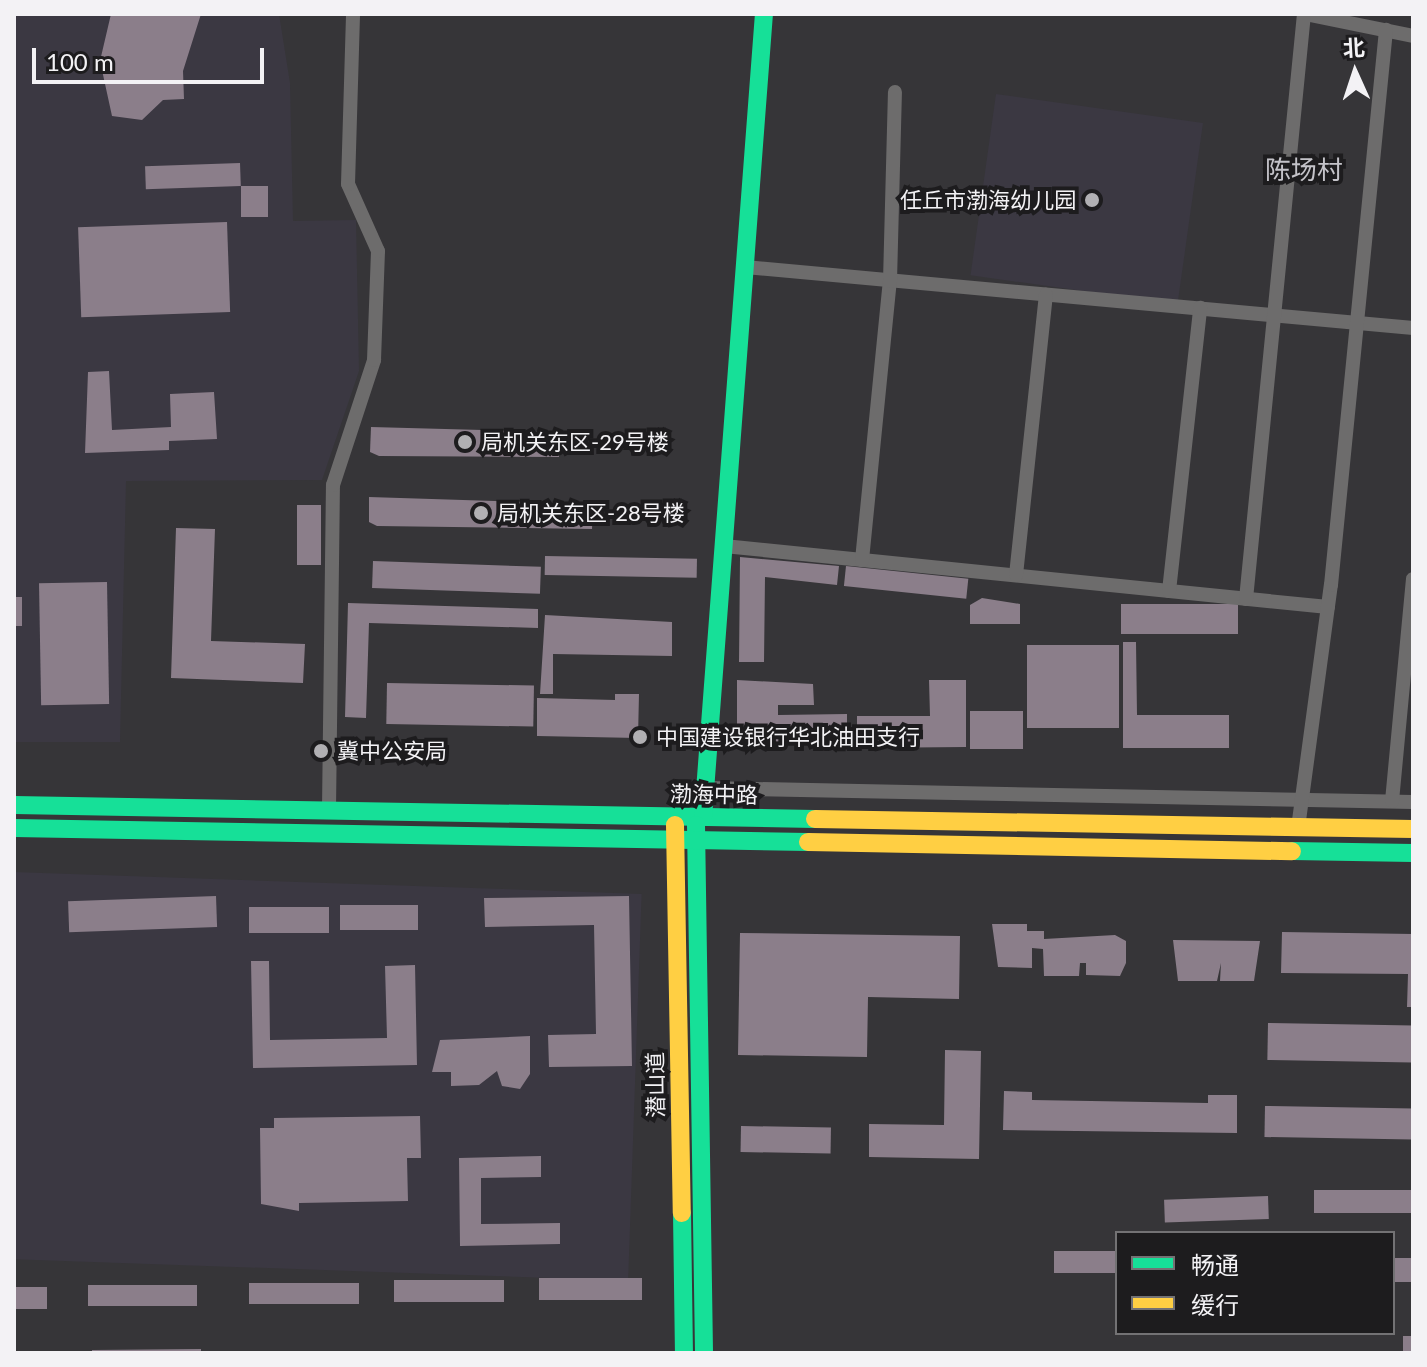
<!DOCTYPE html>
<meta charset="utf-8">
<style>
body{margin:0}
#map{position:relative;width:1427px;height:1367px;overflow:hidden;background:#363538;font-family:Lato,"Noto Sans SC",sans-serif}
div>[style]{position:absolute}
.built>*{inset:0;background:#3b3842;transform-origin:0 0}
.building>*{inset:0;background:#8b7e8a;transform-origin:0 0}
.street>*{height:14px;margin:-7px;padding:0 7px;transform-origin:7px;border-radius:7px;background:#6d6c6c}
.fast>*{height:18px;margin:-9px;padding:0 9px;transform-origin:9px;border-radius:9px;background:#16e098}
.slow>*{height:18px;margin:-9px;padding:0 9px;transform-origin:9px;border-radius:9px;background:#ffcf43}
.dots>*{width:22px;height:22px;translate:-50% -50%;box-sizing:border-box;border:4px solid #1d1c1e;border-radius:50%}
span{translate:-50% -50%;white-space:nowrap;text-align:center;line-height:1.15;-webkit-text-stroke:8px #1d1c1e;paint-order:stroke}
.poi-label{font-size:22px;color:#f3f2f5}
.right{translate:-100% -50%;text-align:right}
.left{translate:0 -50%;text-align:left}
.street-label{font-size:22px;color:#f3f2f5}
.quarter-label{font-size:26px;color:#c4c3c9}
.frame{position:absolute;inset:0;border:16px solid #f3f2f5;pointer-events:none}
.legend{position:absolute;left:1115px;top:1231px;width:280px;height:104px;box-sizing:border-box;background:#1d1c1e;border:2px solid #737274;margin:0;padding:10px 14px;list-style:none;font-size:24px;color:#f3f2f5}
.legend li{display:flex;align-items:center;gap:16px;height:40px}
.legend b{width:40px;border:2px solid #737274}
.north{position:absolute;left:1315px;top:32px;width:80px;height:80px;-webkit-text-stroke:6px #1d1c1e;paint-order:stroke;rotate:357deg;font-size:22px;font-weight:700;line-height:32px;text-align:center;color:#f3f2f5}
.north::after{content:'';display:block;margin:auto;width:28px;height:36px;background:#f3f2f5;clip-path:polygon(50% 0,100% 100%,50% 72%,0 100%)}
.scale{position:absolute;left:32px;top:48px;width:232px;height:36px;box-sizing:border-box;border:4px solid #f3f2f5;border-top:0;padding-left:10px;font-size:24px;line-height:28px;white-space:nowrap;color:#f3f2f5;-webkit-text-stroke:6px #1d1c1e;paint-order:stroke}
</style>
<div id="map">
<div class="built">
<div style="clip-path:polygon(14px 14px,279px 14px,290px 83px,293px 221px,356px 220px,359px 371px,322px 480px,126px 481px,120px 742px,14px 742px)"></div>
<div style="left:996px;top:94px;width:209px;height:183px;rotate:8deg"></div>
<div style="left:14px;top:872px;width:628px;height:387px;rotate:2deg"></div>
</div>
<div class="building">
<div style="clip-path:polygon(111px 14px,201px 14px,183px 71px,184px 99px,163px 100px,142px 120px,112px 116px,100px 61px)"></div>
<div style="left:240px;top:163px;width:23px;height:95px;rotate:88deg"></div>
<div style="left:241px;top:186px;width:27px;height:31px"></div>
<div style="left:227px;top:222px;width:90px;height:149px;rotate:88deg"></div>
<div style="clip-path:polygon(109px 371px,112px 430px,171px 427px,170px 394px,214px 392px,217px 439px,169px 441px,169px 450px,85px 453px,88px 372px)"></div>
<div style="clip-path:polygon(371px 427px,560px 432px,559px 457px,379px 456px,370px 452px)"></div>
<div style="clip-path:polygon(369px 497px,593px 504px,592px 529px,377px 526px,369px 522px)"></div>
<div style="left:297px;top:505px;width:24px;height:60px"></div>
<div style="clip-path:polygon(176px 528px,215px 529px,211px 641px,305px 644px,303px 683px,171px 678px)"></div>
<div style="left:545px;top:556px;width:152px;height:19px;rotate:1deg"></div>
<div style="clip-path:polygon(740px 557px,839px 566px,837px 585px,765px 577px,764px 662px,739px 662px)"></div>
<div style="left:373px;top:561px;width:168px;height:27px;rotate:2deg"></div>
<div style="left:846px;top:566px;width:123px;height:20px;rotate:6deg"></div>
<div style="left:107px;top:582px;width:122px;height:68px;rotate:89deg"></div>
<div style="left:14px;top:597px;width:8px;height:29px"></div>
<div style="clip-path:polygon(982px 598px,1020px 604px,1020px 624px,970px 624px,970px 605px)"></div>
<div style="clip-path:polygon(348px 603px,538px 609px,538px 628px,369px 623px,366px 718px,345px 717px)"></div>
<div style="left:1238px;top:604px;width:30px;height:117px;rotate:90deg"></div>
<div style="clip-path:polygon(545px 615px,672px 622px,672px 656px,553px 654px,553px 694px,540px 694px)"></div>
<div style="clip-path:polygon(1123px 642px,1136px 642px,1137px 715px,1229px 715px,1229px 748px,1123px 748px)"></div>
<div style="left:1027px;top:645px;width:92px;height:83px"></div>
<div style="clip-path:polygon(737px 680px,813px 684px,814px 705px,778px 705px,778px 715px,847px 714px,847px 741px,737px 742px)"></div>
<div style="clip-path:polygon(929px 680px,966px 680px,966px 747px,857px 748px,857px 716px,930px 716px)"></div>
<div style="left:387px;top:683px;width:147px;height:41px;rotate:1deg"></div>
<div style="clip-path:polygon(615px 694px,639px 694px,638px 738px,537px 736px,537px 698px,615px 700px)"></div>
<div style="left:970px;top:711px;width:53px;height:38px"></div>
<div style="left:216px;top:896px;width:31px;height:148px;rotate:88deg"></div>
<div style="clip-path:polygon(629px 896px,632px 1066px,549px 1067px,548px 1035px,596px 1034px,594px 925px,485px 927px,484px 898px)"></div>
<div style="left:418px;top:905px;width:25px;height:78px;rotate:90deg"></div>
<div style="left:329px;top:907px;width:26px;height:80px;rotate:90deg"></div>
<div style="clip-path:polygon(992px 924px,1027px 924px,1027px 931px,1044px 931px,1044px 939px,1115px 935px,1126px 941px,1126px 963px,1120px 976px,1086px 975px,1086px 963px,1080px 963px,1079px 976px,1044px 976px,1043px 949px,1032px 948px,1032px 968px,998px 967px)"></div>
<div style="clip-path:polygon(1282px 932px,1413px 934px,1413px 1007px,1407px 1007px,1408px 974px,1281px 973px)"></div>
<div style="clip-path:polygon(740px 933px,960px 936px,959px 999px,868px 997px,867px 1057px,738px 1055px)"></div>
<div style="clip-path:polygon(1173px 940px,1260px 941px,1254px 981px,1220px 981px,1221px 963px,1217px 981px,1178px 981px)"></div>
<div style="clip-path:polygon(251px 961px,269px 961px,270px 1040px,387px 1038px,385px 966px,415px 965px,417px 1065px,253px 1068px)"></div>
<div style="left:1268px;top:1023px;width:145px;height:37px;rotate:1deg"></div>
<div style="clip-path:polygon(530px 1036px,530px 1074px,520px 1089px,502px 1086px,497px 1071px,479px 1085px,451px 1086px,451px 1072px,432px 1072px,440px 1040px)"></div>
<div style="clip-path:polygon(945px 1050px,981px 1051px,979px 1159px,869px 1157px,869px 1124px,944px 1125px)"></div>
<div style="clip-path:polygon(1004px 1091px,1032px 1092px,1032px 1100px,1208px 1103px,1208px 1095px,1237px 1095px,1237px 1133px,1003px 1130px)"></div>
<div style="left:1265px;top:1106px;width:148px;height:31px;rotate:1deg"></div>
<div style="clip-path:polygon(420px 1116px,421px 1158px,407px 1158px,408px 1201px,299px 1203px,299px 1211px,261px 1204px,260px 1128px,274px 1128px,274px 1118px)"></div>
<div style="left:741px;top:1126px;width:90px;height:26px;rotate:1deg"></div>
<div style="clip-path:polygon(541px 1156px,541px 1177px,481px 1178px,481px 1224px,560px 1223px,560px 1244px,460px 1246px,459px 1158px)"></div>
<div style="left:1413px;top:1190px;width:23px;height:99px;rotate:90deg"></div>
<div style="left:1268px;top:1196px;width:23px;height:104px;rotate:88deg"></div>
<div style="left:1117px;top:1251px;width:22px;height:63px;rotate:90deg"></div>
<div style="left:1413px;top:1258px;width:24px;height:19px;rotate:90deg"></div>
<div style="left:642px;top:1278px;width:22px;height:103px;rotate:90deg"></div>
<div style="left:504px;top:1280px;width:22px;height:110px;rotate:90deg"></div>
<div style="left:359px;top:1283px;width:21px;height:110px;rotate:90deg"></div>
<div style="left:197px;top:1285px;width:21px;height:109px;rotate:90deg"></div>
<div style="left:47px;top:1287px;width:22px;height:33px;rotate:90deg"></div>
<div style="left:1403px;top:1336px;width:10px;height:17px"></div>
<div style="clip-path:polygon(201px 1349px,201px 1353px,92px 1353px,92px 1350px)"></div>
</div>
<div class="street">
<div style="left:1305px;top:14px;width:110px;rotate:11.5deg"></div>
<div style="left:745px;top:267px;width:671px;rotate:5.22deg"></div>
<div style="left:724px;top:546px;width:607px;rotate:5.77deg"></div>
<div style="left:862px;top:560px;width:280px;rotate:-84.3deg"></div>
<div style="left:890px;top:281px;width:189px;rotate:-88.5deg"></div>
<div style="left:1016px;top:575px;width:282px;rotate:-83.9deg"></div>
<div style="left:1169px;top:591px;width:285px;rotate:-83.7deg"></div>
<div style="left:1246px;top:599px;width:588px;rotate:-84.34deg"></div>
<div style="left:705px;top:788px;width:708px;rotate:1.13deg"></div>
<div style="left:1392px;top:801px;width:223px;rotate:-84.6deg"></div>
<div style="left:329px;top:809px;width:324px;rotate:-89.3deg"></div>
<div style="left:333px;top:485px;width:132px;rotate:-71.8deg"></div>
<div style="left:374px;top:360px;width:109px;rotate:-87.9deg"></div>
<div style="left:378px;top:251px;width:73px;rotate:-114.1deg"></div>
<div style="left:348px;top:184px;width:170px;rotate:-88.3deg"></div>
<div style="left:1298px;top:828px;width:245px;rotate:-82.3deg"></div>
<div style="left:1331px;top:585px;width:558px;rotate:-84.34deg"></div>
</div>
<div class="fast">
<div style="left:14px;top:805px;width:801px;rotate:1deg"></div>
<div style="left:703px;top:817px;width:805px;rotate:-85.66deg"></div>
<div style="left:696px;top:825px;width:528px;rotate:89.13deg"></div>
<div style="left:14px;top:828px;width:794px;rotate:1.01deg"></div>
<div style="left:1292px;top:851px;width:121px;rotate:0.9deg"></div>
<div style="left:682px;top:1213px;width:140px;rotate:89.2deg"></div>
</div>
<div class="slow">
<div style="left:815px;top:819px;width:598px;rotate:0.96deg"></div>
<div style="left:675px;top:825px;width:388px;rotate:89deg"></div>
<div style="left:808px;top:842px;width:484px;rotate:1.1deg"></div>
</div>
<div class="dots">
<div style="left:1092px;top:200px;background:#b1b0b3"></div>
<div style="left:465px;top:442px;background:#b1b0b3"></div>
<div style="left:481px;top:513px;background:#b1b0b3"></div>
<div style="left:640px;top:737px;background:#b1b0b3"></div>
<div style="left:321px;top:751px;background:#b1b0b3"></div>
</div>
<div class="poi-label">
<span class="right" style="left:1076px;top:200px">任丘市渤海幼儿园</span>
<span class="left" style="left:481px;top:442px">局机关东区-29号楼</span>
<span class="left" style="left:497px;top:513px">局机关东区-28号楼</span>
<span class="left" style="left:656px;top:737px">中国建设银行华北油田支行</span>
<span class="left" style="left:337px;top:751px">冀中公安局</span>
</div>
<div class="street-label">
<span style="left:714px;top:794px;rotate:1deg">渤海中路</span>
<span style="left:655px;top:1085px;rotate:-91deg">潜山道</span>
</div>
<div class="quarter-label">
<span style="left:1304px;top:170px">陈场村</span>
</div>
<div class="frame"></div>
<ul class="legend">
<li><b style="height:10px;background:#16e098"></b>畅通</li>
<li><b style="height:10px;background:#ffcf43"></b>缓行</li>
</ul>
<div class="north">北</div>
<div class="scale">100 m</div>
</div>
